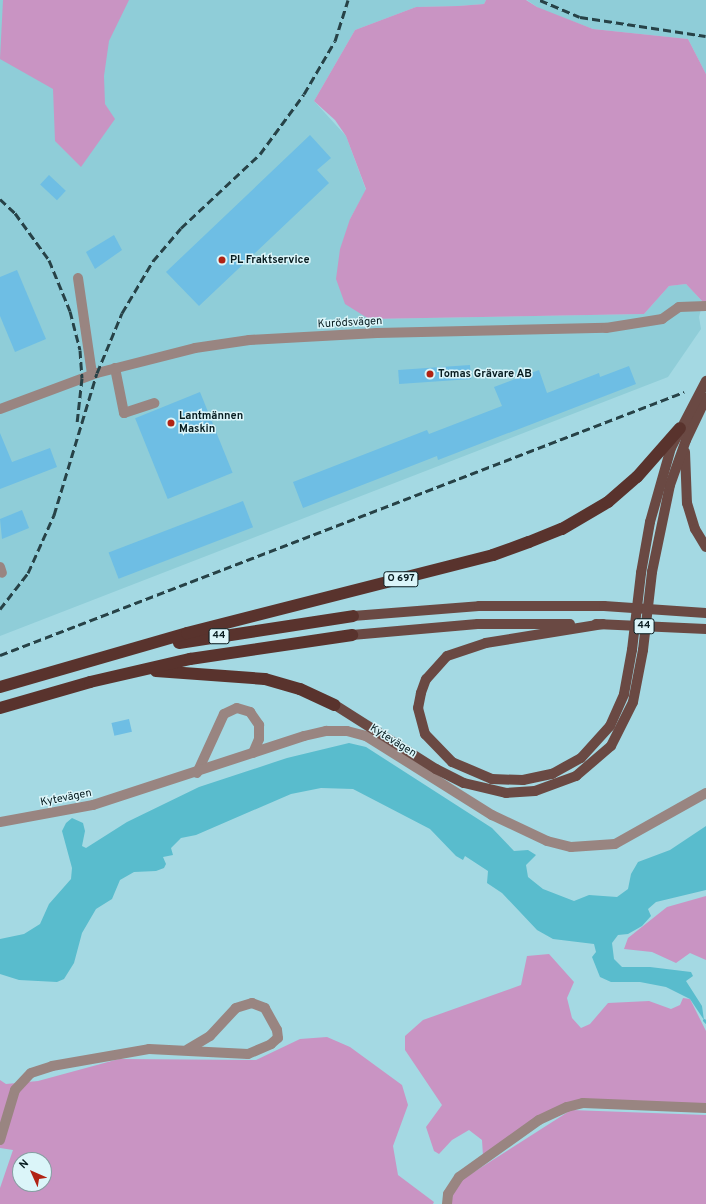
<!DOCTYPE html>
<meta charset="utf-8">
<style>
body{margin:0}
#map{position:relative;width:706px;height:1204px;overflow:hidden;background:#a4d9e3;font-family:Overpass,sans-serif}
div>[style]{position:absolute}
.built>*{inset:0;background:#8fcdd8}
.green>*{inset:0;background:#c994c3}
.water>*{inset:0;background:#59bccd}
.stream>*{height:3px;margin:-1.5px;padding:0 1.5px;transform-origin:1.5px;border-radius:1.5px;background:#59bccd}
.building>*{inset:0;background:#6ebee4;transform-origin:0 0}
.minor>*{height:10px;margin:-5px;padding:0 5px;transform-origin:5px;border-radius:5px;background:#998581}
.major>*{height:10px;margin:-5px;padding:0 5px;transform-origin:5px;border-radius:5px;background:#6a4943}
.highway>*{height:12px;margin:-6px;padding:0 6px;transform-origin:6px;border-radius:6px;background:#59332d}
.rail>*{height:3px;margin-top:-1.5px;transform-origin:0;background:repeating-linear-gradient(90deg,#274247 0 8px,transparent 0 12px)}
.major-bridge>*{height:10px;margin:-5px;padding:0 5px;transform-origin:5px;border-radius:5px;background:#6a4943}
.dots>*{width:11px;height:11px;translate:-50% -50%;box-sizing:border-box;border:2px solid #dbf5f9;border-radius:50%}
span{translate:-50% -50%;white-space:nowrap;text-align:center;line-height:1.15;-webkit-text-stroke:3px #dbf5f9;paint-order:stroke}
.shield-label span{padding:1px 3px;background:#dbf5f9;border:1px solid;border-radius:3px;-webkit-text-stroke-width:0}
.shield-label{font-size:10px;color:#071c20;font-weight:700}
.poi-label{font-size:11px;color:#071c20;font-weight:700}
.left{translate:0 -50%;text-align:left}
.street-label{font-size:11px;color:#071c20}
.north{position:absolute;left:12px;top:1152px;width:40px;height:40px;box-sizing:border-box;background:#dbf5f9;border:1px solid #869ea2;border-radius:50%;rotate:315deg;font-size:11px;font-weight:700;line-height:16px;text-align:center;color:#071c20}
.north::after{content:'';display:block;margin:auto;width:14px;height:18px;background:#b12314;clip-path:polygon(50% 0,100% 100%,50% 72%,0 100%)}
</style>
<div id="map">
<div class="built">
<div style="clip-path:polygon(0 0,486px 0,484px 4px,458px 6px,416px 7px,355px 30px,314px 101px,346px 136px,366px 190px,350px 219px,369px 319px,644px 314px,669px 286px,686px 284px,703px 302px,699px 317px,701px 329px,668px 377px,0 636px)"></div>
<div style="clip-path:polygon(527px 0,706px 0,706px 74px,688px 39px,593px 29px,540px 9px)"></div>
</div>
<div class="green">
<div style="clip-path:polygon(3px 0,129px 0,109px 41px,104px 76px,105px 104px,115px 119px,81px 167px,55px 141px,53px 89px,0 59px)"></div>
<div style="clip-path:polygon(486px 0,526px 0,537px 7px,593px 29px,688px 39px,706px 74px,706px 301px,703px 302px,686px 284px,669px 286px,644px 314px,369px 319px,345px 304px,336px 279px,340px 249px,350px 219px,366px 189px,346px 136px,335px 120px,314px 101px,355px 30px,416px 7px,458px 6px,484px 4px)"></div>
<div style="clip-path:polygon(706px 896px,706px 960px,690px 953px,676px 963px,652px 952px,624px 949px,628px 938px,667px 907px)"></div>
<div style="clip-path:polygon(549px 954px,574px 982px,567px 998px,572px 1018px,581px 1028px,590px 1024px,608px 1003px,649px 1001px,671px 1009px,680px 1005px,683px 998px,690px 999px,706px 1031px,706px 1106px,572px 1103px,483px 1156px,482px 1140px,469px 1130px,452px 1140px,439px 1154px,434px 1151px,426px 1127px,442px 1105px,405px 1050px,405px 1036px,423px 1020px,521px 985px,527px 956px)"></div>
<div style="clip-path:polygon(evenodd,327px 1037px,350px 1047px,402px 1085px,408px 1105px,393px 1146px,398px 1175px,434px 1202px,433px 1204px,0 1204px,0 1188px,13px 1150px,0 1148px,0 1080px,6px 1084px,38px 1081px,119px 1059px,256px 1060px,300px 1039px,327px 1037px,20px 1160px,44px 1160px,44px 1184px,20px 1184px,20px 1160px)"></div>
<div style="clip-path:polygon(571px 1110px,706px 1115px,706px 1204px,451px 1204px,453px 1193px,463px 1179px)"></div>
</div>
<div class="water">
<div style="clip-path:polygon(349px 743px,366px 747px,492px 828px,514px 851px,528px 850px,536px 855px,526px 865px,528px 877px,543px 889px,574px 901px,589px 895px,617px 897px,628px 889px,631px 874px,638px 862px,670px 850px,706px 826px,706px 890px,656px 902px,648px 909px,651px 916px,642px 926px,628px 934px,618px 935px,612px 943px,614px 959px,622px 967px,650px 967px,691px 972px,693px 976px,686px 981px,702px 1006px,704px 1020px,690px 999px,666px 987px,640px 982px,611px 982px,600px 977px,592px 957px,596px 952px,594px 944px,553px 939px,537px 930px,502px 893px,487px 883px,488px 871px,465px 856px,463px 860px,456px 856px,430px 829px,353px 789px,321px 788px,291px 794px,196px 835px,181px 838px,171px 848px,173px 855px,163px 857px,166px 864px,164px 868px,156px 871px,134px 872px,120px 880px,112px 899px,96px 909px,82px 933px,74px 963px,64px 979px,57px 982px,19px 980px,0 974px,0 939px,24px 934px,40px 924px,49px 904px,71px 879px,72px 868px,62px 831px,66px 823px,72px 818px,83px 823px,85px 831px,82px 846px,86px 848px,127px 822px,199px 787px,287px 758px)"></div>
</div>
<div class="stream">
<div style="left:704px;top:1020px;width:3px;rotate:45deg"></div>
</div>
<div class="building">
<div style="clip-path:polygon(310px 135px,331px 158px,317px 170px,329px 183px,199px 306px,166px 272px)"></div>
<div style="left:49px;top:175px;width:23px;height:13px;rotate:43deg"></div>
<div style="clip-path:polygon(114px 235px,122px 250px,95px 269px,86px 252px)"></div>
<div style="clip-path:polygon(17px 270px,46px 339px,15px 352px,0 316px,0 277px)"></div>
<div style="left:470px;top:365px;width:14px;height:72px;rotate:86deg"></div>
<div style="clip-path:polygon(629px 366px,636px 384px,438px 460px,437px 456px,303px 508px,293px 482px,427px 430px,429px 434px,502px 406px,494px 387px,539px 370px,547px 393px,599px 373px,600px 377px)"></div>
<div style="left:200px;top:392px;width:87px;height:70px;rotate:68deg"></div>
<div style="clip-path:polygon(0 433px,12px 462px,50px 448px,57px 467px,0 489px)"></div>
<div style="left:243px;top:501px;width:28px;height:144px;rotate:69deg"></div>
<div style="clip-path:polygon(22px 510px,29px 528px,2px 539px,0 519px)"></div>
<div style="left:129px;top:719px;width:13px;height:18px;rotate:77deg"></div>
</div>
<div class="minor">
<div style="left:78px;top:278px;width:97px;rotate:81.7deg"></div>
<div style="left:115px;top:368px;width:46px;rotate:78.7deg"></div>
<div style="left:124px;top:413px;width:32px;rotate:-18deg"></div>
<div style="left:0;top:409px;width:103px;rotate:-20.4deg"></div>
<div style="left:97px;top:373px;width:101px;rotate:-14.3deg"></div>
<div style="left:195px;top:348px;width:55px;rotate:-8.4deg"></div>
<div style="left:249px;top:340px;width:128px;rotate:-3.1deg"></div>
<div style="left:377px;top:333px;width:229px;rotate:-1.3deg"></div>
<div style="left:606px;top:328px;width:57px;rotate:-9.1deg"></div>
<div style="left:662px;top:319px;width:21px;rotate:-35deg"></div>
<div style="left:679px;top:307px;width:27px;rotate:-2deg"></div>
<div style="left:0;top:567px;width:6px;rotate:72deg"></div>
<div style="left:197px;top:773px;width:65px;rotate:-65.4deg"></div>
<div style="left:224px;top:714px;width:14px;rotate:-25deg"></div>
<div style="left:237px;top:708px;width:14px;rotate:17deg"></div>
<div style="left:250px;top:712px;width:16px;rotate:55deg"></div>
<div style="left:259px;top:725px;width:14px;rotate:90deg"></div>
<div style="left:259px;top:739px;width:15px;rotate:113deg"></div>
<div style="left:0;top:822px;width:95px;rotate:-10.4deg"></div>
<div style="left:93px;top:805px;width:222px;rotate:-18.1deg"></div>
<div style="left:304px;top:736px;width:23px;rotate:-13deg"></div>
<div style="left:326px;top:731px;width:21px"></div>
<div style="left:347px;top:731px;width:20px;rotate:15deg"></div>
<div style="left:366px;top:736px;width:149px;rotate:32.1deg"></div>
<div style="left:492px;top:815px;width:61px;rotate:25.3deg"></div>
<div style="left:547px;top:841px;width:25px;rotate:14deg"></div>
<div style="left:571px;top:847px;width:44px;rotate:-3.9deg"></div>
<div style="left:615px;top:844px;width:104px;rotate:-29.3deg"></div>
<div style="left:0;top:1140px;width:52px;rotate:-73.3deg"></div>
<div style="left:15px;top:1090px;width:23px;rotate:-47deg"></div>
<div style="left:31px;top:1073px;width:22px;rotate:-18deg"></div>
<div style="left:52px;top:1066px;width:98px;rotate:-9.9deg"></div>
<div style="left:149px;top:1049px;width:99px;rotate:2.9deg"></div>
<div style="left:248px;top:1054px;width:25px;rotate:-23deg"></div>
<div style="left:271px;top:1044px;width:9px;rotate:-41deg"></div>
<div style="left:278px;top:1038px;width:8px;rotate:-97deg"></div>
<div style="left:277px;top:1030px;width:25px;rotate:-119deg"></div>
<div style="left:265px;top:1008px;width:14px;rotate:-159deg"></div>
<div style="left:252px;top:1003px;width:17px;rotate:163deg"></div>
<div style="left:236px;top:1008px;width:38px;rotate:133deg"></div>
<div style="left:210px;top:1036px;width:26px;rotate:149deg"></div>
<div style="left:447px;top:1204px;width:10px;rotate:-84deg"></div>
<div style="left:448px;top:1194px;width:20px;rotate:-57deg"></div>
<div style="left:459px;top:1177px;width:98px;rotate:-35.5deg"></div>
<div style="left:539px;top:1120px;width:31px;rotate:-25deg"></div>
<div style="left:567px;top:1107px;width:16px;rotate:-14deg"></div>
<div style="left:583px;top:1103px;width:123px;rotate:2.3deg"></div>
</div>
<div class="major">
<div style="left:685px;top:452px;width:51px;rotate:87.8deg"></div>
<div style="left:687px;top:503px;width:27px;rotate:73deg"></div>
<div style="left:695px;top:529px;width:21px;rotate:59deg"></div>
<div style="left:652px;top:572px;width:89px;rotate:-78.3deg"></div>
<div style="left:670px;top:485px;width:48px;rotate:-70.4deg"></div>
<div style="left:686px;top:440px;width:47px;rotate:-64.5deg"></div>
<div style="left:641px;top:573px;width:52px;rotate:-80deg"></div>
<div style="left:650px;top:522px;width:77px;rotate:-74.2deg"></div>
<div style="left:671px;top:448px;width:76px;rotate:-62.4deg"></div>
<div style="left:353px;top:616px;width:126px;rotate:-4.5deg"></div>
<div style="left:479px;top:606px;width:125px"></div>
<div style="left:604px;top:606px;width:102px;rotate:3.9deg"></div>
<div style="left:596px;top:624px;width:110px;rotate:2.6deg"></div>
<div style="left:603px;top:624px;width:119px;rotate:170.8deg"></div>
<div style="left:486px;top:643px;width:41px;rotate:161.6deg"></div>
<div style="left:447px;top:656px;width:31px;rotate:132deg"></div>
<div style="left:426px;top:679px;width:15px;rotate:110deg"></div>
<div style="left:421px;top:693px;width:15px;rotate:101deg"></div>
<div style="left:418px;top:708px;width:27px;rotate:75deg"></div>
<div style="left:425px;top:734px;width:39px;rotate:46deg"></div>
<div style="left:452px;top:762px;width:43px;rotate:23deg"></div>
<div style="left:492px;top:779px;width:31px;rotate:2deg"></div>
<div style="left:523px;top:780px;width:30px;rotate:-12deg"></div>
<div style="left:552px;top:774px;width:33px;rotate:-29deg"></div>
<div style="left:581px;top:758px;width:43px;rotate:-47.8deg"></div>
<div style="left:610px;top:726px;width:35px;rotate:-66deg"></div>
<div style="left:624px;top:694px;width:45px;rotate:-79.7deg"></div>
<div style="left:352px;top:635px;width:126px;rotate:-5deg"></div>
<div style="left:478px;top:624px;width:92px"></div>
<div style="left:335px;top:705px;width:120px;rotate:32.4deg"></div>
<div style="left:436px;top:769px;width:31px;rotate:27deg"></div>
<div style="left:464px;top:783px;width:43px;rotate:13.4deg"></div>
<div style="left:506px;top:793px;width:29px;rotate:-4deg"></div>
<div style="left:535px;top:791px;width:44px;rotate:-20.1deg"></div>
<div style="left:576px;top:776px;width:46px;rotate:-40.6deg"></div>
<div style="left:611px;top:746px;width:49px;rotate:-63.4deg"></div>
<div style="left:633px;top:702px;width:53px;rotate:-79.1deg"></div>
</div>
<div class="highway">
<div style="left:179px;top:643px;width:176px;rotate:-8.8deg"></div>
<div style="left:156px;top:671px;width:109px;rotate:4.2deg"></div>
<div style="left:265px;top:679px;width:36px;rotate:16deg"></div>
<div style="left:300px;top:689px;width:38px;rotate:25deg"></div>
<div style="left:0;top:687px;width:195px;rotate:-16.1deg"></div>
<div style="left:187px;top:633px;width:316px;rotate:-14.3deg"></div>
<div style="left:493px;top:555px;width:38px;rotate:-20deg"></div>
<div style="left:529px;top:542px;width:35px;rotate:-22deg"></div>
<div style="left:562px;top:529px;width:53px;rotate:-30.4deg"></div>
<div style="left:608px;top:502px;width:38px;rotate:-41deg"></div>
<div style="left:637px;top:477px;width:65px;rotate:-48.7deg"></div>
<div style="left:0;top:708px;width:94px;rotate:-16.1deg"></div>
<div style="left:90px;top:682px;width:103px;rotate:-13deg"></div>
<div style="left:190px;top:659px;width:164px;rotate:-8.4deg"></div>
</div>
<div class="rail">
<div style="left:540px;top:0;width:43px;rotate:23deg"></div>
<div style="left:580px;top:17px;width:127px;rotate:8.6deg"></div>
<div style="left:0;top:199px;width:21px;rotate:43deg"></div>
<div style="left:15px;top:213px;width:58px;rotate:54.1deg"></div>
<div style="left:49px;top:260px;width:55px;rotate:67.6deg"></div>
<div style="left:70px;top:311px;width:40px;rotate:75.6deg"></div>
<div style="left:80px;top:350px;width:28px;rotate:86deg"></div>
<div style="left:82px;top:378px;width:45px;rotate:96.3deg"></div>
<div style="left:0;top:609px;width:46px;rotate:-52.1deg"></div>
<div style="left:28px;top:573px;width:64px;rotate:-65.9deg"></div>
<div style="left:54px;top:515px;width:148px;rotate:-73.2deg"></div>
<div style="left:97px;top:373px;width:65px;rotate:-67.4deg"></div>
<div style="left:122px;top:313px;width:61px;rotate:-59.2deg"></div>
<div style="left:153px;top:261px;width:43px;rotate:-49.7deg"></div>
<div style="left:181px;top:228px;width:108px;rotate:-43.1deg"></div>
<div style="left:260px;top:154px;width:74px;rotate:-53.7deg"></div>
<div style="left:304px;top:94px;width:61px;rotate:-59.7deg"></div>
<div style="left:335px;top:41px;width:43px;rotate:-72.4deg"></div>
<div style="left:0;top:655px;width:733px;rotate:-21.03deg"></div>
</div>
<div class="major-bridge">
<div style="left:632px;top:650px;width:78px;rotate:-83.3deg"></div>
<div style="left:643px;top:650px;width:79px;rotate:-83.4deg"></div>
</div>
<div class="dots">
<div style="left:222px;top:260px;background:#b12314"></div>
<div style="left:430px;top:374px;background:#b12314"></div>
<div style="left:171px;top:423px;background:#b12314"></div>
</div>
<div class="shield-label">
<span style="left:401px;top:579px">O 697</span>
<span style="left:644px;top:626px">44</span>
<span style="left:219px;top:636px">44</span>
</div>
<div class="poi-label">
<span class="left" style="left:230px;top:260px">PL Fraktservice</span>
<span class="left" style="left:438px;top:374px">Tomas Grävare AB</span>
<span class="left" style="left:179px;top:423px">Lantmännen<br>Maskin</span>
</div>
<div class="street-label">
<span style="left:350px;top:323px;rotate:-3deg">Kurödsvägen</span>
<span style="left:393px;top:741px;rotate:32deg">Kytevägen</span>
<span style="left:66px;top:798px;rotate:-11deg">Kytevägen</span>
</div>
<div class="north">N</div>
</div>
